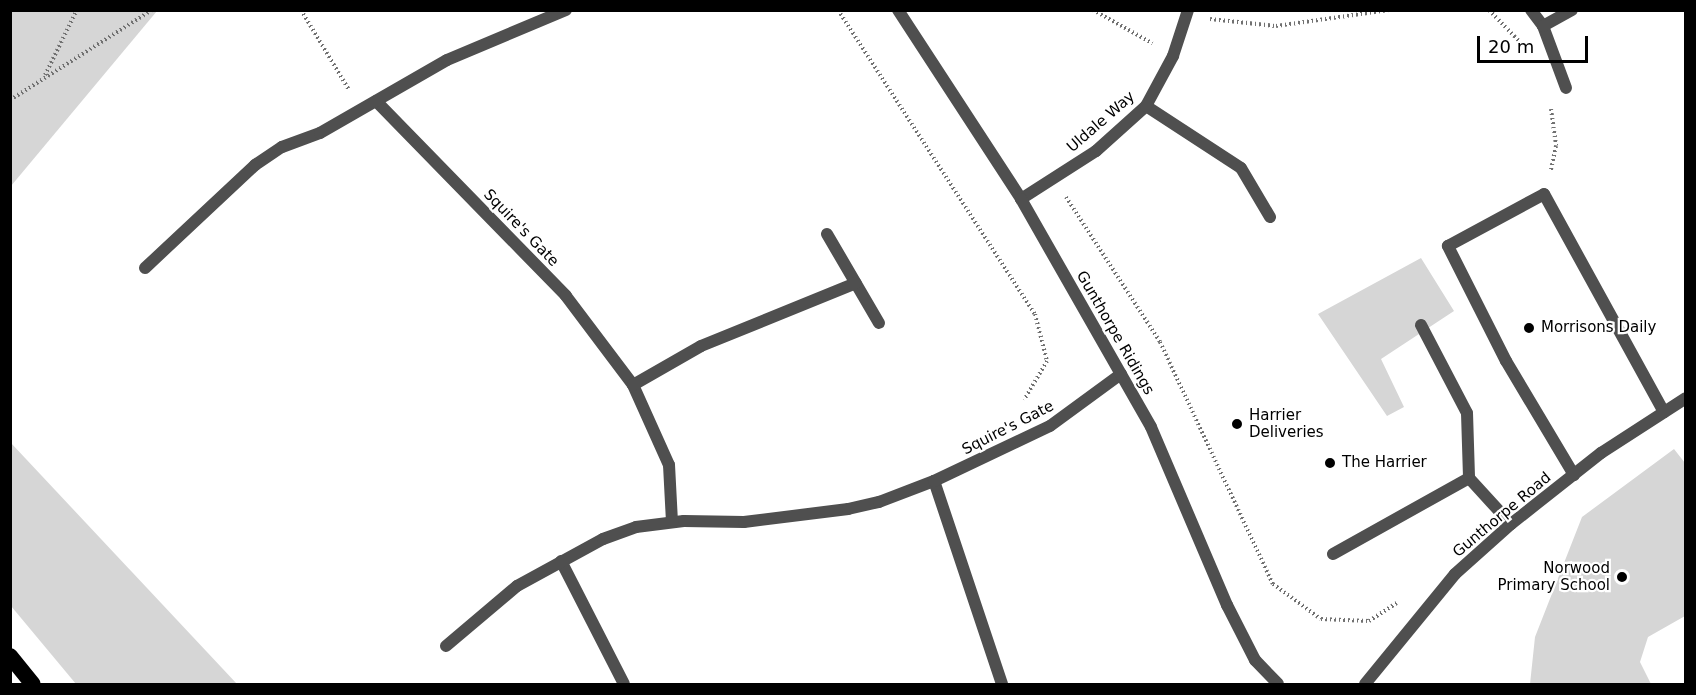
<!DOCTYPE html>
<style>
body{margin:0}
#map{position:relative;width:1696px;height:695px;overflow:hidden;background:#fff;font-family:"DejaVu Sans",sans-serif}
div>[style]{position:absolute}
.green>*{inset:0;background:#d6d6d6}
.path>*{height:4px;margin-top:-2px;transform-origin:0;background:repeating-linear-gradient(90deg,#717171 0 1.5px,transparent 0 4.5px)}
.service>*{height:12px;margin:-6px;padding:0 6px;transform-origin:6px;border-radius:6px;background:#4f4f4f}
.minor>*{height:12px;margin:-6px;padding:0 6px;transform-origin:6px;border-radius:6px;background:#4f4f4f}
.tertiary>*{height:12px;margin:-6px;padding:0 6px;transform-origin:6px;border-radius:6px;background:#4f4f4f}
.trunk>*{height:16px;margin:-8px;padding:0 8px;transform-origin:8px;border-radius:8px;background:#000}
.dots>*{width:16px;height:16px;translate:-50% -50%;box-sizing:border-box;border:3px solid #fff;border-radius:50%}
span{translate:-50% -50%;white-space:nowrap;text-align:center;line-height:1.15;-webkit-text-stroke:4.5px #fff;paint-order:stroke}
.street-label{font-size:15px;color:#000}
.poi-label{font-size:15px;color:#000}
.left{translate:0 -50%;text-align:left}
.right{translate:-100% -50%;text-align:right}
.frame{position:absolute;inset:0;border:12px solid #000;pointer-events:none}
.scale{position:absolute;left:1477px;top:36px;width:111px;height:27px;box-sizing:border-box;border:3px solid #000;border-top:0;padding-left:8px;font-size:18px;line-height:21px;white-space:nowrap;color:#000;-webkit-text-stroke:4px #fff;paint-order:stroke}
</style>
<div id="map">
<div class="green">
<div style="clip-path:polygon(11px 10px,157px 11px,11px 186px,10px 11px)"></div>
<div style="clip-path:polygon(1421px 258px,1454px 311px,1381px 359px,1404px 407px,1387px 416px,1318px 314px)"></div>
<div style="clip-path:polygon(10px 443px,11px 443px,237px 684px,76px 684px,11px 606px)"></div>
<div style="clip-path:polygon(1674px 449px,1685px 463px,1685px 616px,1648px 637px,1640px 662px,1651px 684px,1530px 684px,1535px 637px,1582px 517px)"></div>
</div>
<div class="path">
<div style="left:301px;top:10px;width:93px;rotate:59deg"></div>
<div style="left:838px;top:10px;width:362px;rotate:57.1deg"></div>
<div style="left:1035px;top:314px;width:49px;rotate:75.7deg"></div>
<div style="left:1047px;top:361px;width:45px;rotate:120.5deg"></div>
<div style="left:1093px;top:10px;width:68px;rotate:29.2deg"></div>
<div style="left:1489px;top:10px;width:46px;rotate:45.9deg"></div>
<div style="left:1210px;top:19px;width:66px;rotate:6.1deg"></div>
<div style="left:1276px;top:26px;width:114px;rotate:-8.1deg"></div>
<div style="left:45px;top:75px;width:72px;rotate:-63.8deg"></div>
<div style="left:10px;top:100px;width:168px;rotate:-32.4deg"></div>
<div style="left:1551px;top:109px;width:37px;rotate:82deg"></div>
<div style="left:1556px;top:146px;width:25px;rotate:102deg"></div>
<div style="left:1066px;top:197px;width:173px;rotate:57deg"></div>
<div style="left:1160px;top:342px;width:267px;rotate:65deg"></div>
<div style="left:1273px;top:584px;width:59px;rotate:36.1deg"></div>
<div style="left:1321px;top:619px;width:48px;rotate:2.4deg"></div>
<div style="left:1369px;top:621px;width:33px;rotate:-33deg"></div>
</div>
<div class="service">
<div style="left:1421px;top:325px;width:99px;rotate:62.4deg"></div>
<div style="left:1467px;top:413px;width:65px;rotate:88.2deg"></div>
<div style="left:1469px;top:478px;width:62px;rotate:47.6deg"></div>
<div style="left:1574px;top:475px;width:133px;rotate:-120.8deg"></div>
<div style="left:1506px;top:361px;width:129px;rotate:-116.8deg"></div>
<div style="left:1448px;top:246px;width:109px;rotate:-28.4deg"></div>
<div style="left:1544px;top:194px;width:249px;rotate:61.2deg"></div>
<div style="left:1333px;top:554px;width:156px;rotate:-29.2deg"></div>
</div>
<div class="minor">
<div style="left:1531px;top:10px;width:20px;rotate:53deg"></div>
<div style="left:1543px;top:26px;width:66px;rotate:69.6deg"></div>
<div style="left:1543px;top:26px;width:33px;rotate:-29deg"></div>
<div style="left:376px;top:101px;width:272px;rotate:45.7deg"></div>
<div style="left:566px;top:296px;width:111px;rotate:53deg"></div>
<div style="left:1146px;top:106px;width:113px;rotate:33.1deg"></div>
<div style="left:1241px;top:168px;width:57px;rotate:59.4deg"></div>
<div style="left:1021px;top:199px;width:89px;rotate:-32.6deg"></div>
<div style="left:1096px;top:151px;width:67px;rotate:-42deg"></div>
<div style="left:1146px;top:106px;width:57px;rotate:-61.6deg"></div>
<div style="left:1173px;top:56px;width:48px;rotate:-71.9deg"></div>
<div style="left:827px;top:234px;width:103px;rotate:59.7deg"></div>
<div style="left:145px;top:268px;width:151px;rotate:-43.1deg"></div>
<div style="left:255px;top:165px;width:32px;rotate:-34deg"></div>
<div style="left:282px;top:147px;width:40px;rotate:-20.2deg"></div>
<div style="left:320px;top:133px;width:146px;rotate:-29.9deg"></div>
<div style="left:447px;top:60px;width:129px;rotate:-22.8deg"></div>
<div style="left:672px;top:522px;width:57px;rotate:-93deg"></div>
<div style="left:669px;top:465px;width:88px;rotate:-114.2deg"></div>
<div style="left:633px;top:385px;width:78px;rotate:-29.8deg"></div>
<div style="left:701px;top:346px;width:167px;rotate:-22.1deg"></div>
<div style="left:561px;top:561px;width:138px;rotate:62.9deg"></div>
<div style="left:446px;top:646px;width:93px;rotate:-40.2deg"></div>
<div style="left:517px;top:586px;width:98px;rotate:-28.7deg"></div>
<div style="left:603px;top:539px;width:35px;rotate:-20deg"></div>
<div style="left:636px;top:527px;width:48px;rotate:-7.1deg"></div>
<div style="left:684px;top:521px;width:60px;rotate:1deg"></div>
<div style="left:744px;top:522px;width:105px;rotate:-7.1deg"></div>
<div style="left:848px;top:509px;width:32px;rotate:-13deg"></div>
<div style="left:879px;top:502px;width:59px;rotate:-20.9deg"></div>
<div style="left:1002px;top:684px;width:214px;rotate:-108.5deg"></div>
<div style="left:934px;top:481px;width:128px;rotate:-25.4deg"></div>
<div style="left:1050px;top:426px;width:88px;rotate:-36.2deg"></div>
</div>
<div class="tertiary">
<div style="left:898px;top:10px;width:225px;rotate:56.9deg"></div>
<div style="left:1021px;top:199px;width:262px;rotate:60.3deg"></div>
<div style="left:1151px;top:427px;width:194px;rotate:66.9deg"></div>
<div style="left:1227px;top:605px;width:62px;rotate:63deg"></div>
<div style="left:1255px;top:660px;width:33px;rotate:46deg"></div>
<div style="left:1365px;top:684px;width:142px;rotate:-50.7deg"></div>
<div style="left:1455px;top:574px;width:75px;rotate:-41.8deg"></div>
<div style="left:1511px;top:524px;width:115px;rotate:-38.3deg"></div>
<div style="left:1601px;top:453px;width:101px;rotate:-32.9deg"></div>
</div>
<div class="trunk">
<div style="left:10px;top:656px;width:36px;rotate:51deg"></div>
</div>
<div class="dots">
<div style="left:1529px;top:328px;background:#000"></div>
<div style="left:1237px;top:424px;background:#000"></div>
<div style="left:1330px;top:463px;background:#000"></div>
<div style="left:1622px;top:577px;background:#000"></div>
</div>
<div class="street-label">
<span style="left:1101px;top:122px;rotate:-41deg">Uldale Way</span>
<span style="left:521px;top:228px;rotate:46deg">Squire's Gate</span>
<span style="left:1115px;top:333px;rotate:60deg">Gunthorpe Ridings</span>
<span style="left:1008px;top:428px;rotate:-27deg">Squire's Gate</span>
<span style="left:1502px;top:515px;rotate:-40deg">Gunthorpe Road</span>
</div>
<div class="poi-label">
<span class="left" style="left:1541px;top:328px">Morrisons Daily</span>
<span class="left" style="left:1249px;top:424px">Harrier<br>Deliveries</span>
<span class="left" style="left:1342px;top:463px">The Harrier</span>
<span class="right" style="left:1610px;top:577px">Norwood<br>Primary School</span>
</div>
<div class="frame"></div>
<div class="scale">20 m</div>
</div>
